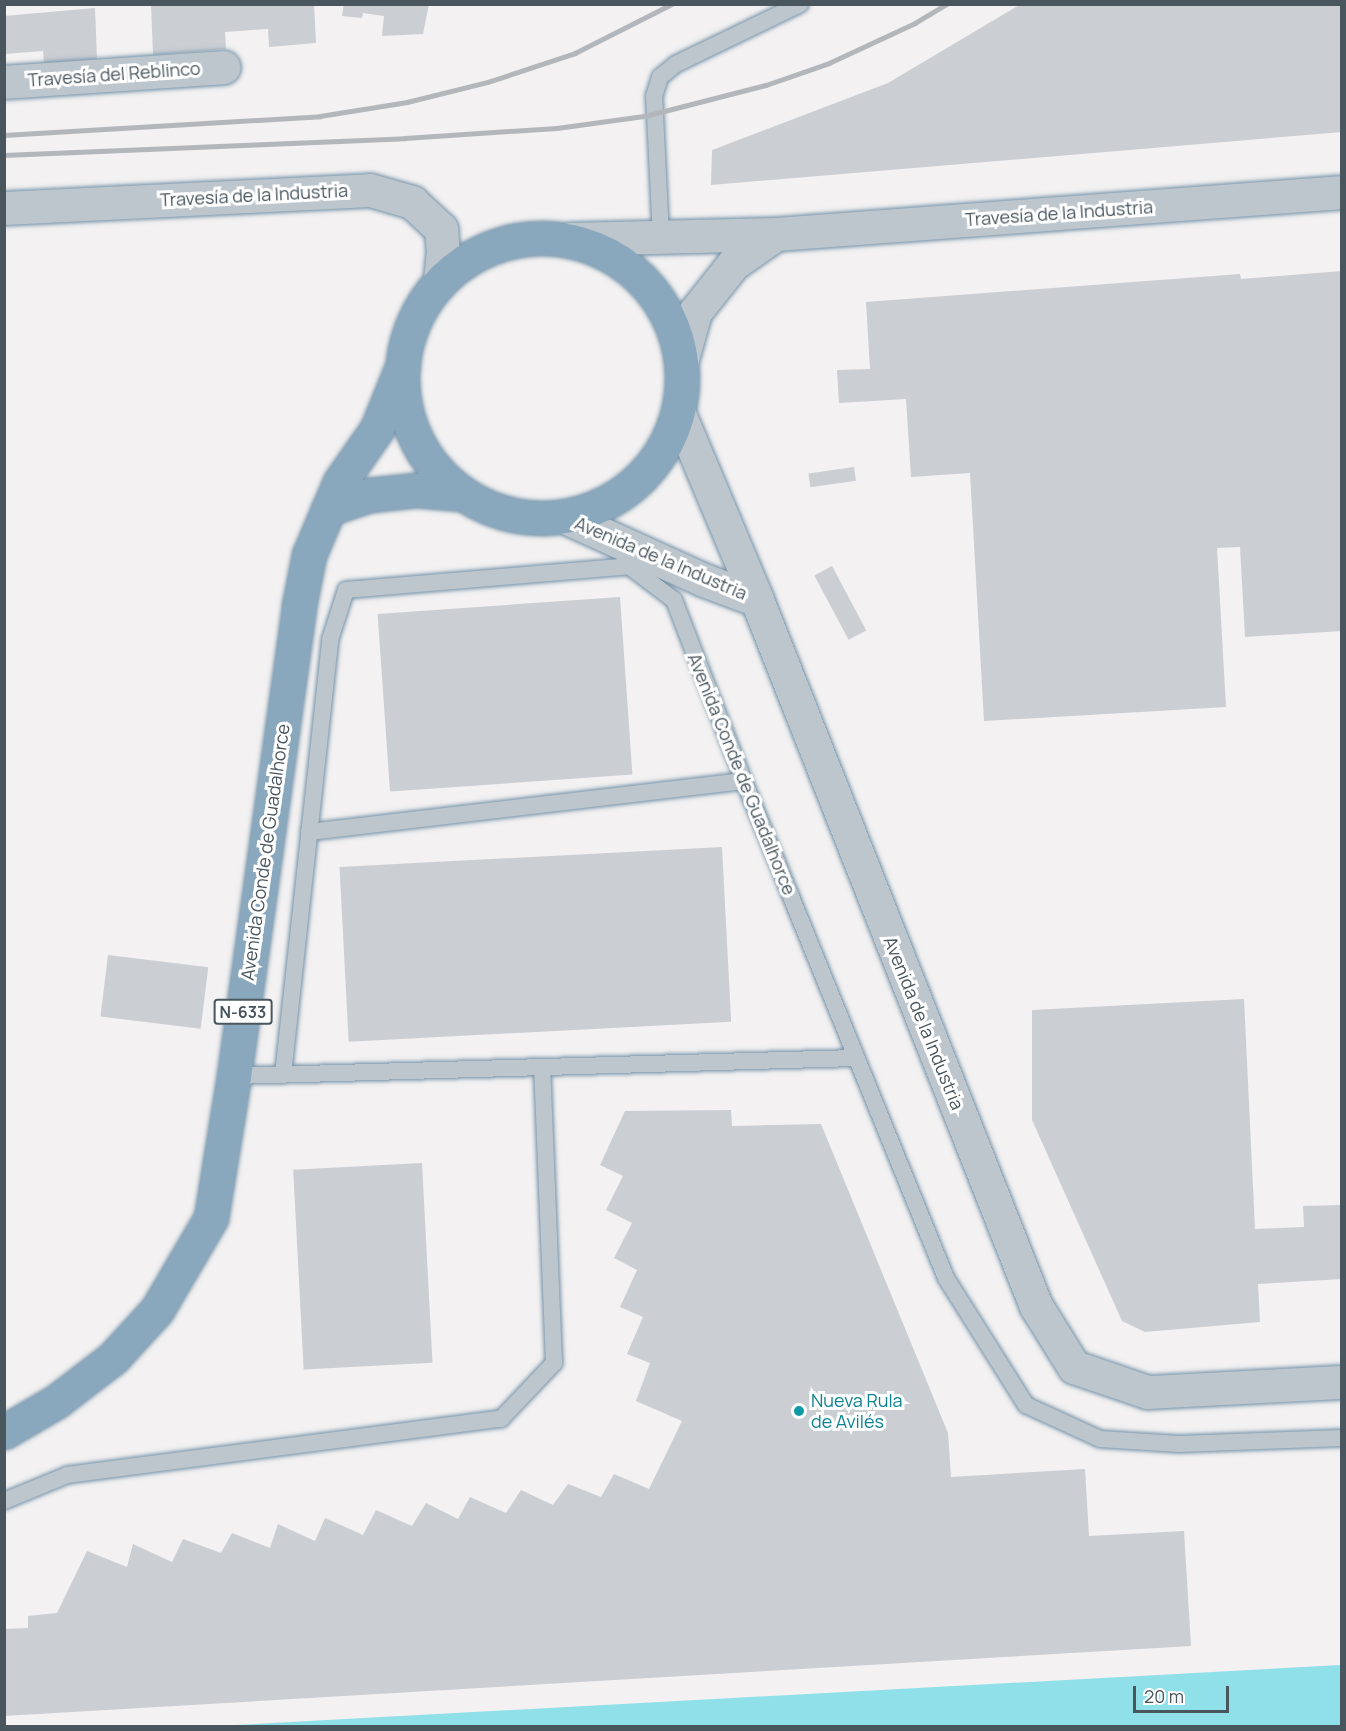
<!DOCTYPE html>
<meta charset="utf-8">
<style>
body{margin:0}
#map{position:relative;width:1346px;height:1731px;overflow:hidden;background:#f3f1f1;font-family:Manrope,sans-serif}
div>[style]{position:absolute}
.water>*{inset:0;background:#90e0ea}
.building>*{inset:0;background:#cbced3;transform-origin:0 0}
.roads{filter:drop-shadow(0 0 2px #7593a9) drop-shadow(0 0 2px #7593a9)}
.lane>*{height:16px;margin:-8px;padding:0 8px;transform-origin:8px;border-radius:8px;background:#bdc6cd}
.street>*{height:33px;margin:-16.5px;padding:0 16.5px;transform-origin:16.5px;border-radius:16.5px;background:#bdc6cd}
.highway>*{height:33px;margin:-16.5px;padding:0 16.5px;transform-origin:16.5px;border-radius:16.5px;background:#8aa8bd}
.highway>.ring{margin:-16.5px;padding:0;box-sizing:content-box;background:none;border:33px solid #8aa8bd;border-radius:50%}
.rail>*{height:4.5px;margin:-2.25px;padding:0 2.25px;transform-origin:2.25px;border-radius:2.25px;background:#b3b7bb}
.dots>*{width:16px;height:16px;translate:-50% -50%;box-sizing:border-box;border:3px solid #fff;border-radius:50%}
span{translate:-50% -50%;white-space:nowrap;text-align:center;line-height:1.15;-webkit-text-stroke:6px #fff;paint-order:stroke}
.shield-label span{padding:2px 4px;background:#fff;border:2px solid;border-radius:4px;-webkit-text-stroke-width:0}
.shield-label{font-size:16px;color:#49565e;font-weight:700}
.street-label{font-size:18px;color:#49565e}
.culture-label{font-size:18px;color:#0d838f}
.left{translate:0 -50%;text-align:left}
.frame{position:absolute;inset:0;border:6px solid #49565e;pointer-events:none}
.scale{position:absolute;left:1133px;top:1686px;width:96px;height:27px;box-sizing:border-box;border:3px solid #49565e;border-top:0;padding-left:8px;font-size:18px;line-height:21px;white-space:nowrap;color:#49565e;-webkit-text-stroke:4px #fff;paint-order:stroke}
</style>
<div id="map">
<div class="water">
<div style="clip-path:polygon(1341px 1665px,1341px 1726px,217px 1726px)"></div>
</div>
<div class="building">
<div style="clip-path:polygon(151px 4px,314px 4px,316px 43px,269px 47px,268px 29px,225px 32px,226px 49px,153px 55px)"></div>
<div style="clip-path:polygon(344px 4px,429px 4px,423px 34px,382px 36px,384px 16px,363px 13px,362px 18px,342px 16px)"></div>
<div style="clip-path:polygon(1021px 4px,1342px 4px,1342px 132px,711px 185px,712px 150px,888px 83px)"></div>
<div style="clip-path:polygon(95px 8px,97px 59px,44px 63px,43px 51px,4px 54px,4px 16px)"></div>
<div style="clip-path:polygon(1342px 271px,1342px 631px,1245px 637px,1240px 547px,1217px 548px,1226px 707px,984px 721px,970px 473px,911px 477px,906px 399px,839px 403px,837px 370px,870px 369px,866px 302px,1240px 274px,1241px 279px)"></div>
<div style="left:854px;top:467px;width:14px;height:46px;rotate:82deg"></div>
<div style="left:832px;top:566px;width:73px;height:20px;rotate:62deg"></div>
<div style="left:620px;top:597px;width:178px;height:243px;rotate:86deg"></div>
<div style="left:722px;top:847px;width:175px;height:383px;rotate:87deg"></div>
<div style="left:108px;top:955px;width:101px;height:62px;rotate:7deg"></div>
<div style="clip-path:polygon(1244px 999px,1255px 1229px,1304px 1227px,1303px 1206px,1342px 1205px,1342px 1279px,1258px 1284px,1260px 1322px,1145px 1332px,1122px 1321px,1032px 1120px,1032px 1010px)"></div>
<div style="clip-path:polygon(731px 1110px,732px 1126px,821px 1124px,948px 1433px,951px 1477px,1085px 1469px,1089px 1536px,1184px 1531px,1191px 1646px,4px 1716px,4px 1629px,28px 1628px,28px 1616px,57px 1613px,87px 1551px,127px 1567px,133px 1544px,172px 1562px,183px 1539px,221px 1553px,232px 1533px,270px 1548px,278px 1524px,315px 1541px,325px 1518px,363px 1535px,376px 1510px,412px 1526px,426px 1503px,458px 1519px,470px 1497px,506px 1513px,521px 1490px,553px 1505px,568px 1484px,601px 1497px,614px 1474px,649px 1489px,682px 1421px,636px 1401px,650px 1363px,627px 1354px,643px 1317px,620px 1307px,637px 1270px,614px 1258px,632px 1223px,606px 1210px,623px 1176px,600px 1165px,625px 1111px)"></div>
<div style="left:422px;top:1163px;width:200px;height:129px;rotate:87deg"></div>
</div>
<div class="roads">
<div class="lane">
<div style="left:661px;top:237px;width:141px;rotate:-92.8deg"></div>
<div style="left:654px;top:96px;width:20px;rotate:-72deg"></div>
<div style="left:660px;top:77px;width:21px;rotate:-39deg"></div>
<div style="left:676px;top:64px;width:138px;rotate:-25.8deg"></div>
<div style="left:309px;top:832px;width:438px;rotate:-6.7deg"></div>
<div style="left:283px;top:1075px;width:438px;rotate:-83.8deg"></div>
<div style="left:330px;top:640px;width:52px;rotate:-72.3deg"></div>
<div style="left:346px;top:590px;width:284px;rotate:-4.8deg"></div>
<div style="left:629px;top:566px;width:56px;rotate:37.1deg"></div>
<div style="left:674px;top:600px;width:194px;rotate:68.9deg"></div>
<div style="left:744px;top:781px;width:536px;rotate:67.88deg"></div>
<div style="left:946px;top:1278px;width:150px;rotate:57.8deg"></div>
<div style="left:1026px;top:1405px;width:81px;rotate:24.7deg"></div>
<div style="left:1100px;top:1439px;width:79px;rotate:3.6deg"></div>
<div style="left:1179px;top:1444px;width:163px;rotate:-2.1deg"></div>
<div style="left:234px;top:1076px;width:622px;rotate:-1.66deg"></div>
<div style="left:4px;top:1501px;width:68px;rotate:-22.4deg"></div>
<div style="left:67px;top:1475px;width:438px;rotate:-7.4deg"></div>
<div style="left:501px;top:1419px;width:77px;rotate:-46.6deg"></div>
<div style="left:554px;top:1363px;width:296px;rotate:-92.3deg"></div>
</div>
<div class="street">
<div style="left:4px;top:82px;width:220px;rotate:-3.9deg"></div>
<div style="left:4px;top:208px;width:366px;rotate:-2.8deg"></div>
<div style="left:370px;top:190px;width:44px;rotate:15.9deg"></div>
<div style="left:412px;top:202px;width:40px;rotate:43deg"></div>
<div style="left:441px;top:229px;width:22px;rotate:85deg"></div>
<div style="left:443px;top:251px;width:28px;rotate:96deg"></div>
<div style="left:570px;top:239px;width:206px;rotate:-1.4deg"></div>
<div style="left:776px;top:234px;width:568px;rotate:-4.24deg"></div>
<div style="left:682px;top:359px;width:49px;rotate:-74.5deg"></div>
<div style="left:695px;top:312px;width:61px;rotate:-51.6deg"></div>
<div style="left:733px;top:264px;width:52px;rotate:-34.9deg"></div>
<div style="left:679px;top:414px;width:202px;rotate:67.2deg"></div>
<div style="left:757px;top:600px;width:759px;rotate:68.44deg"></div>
<div style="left:1036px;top:1306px;width:72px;rotate:58.1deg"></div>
<div style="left:1074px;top:1367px;width:78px;rotate:18.7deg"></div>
<div style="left:1148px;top:1392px;width:194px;rotate:-3deg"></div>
<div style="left:565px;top:517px;width:153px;rotate:24.4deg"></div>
<div style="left:704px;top:580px;width:57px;rotate:20.7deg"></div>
</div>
<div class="highway">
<div class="ring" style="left:402px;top:238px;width:247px;height:247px"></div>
<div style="left:328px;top:509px;width:43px;rotate:-18.9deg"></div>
<div style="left:369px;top:495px;width:47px;rotate:-6.1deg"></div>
<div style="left:416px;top:490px;width:48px;rotate:4.8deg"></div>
<div style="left:4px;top:1432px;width:61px;rotate:-30.3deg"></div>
<div style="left:57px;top:1401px;width:71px;rotate:-37.5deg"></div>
<div style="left:113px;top:1358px;width:65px;rotate:-47.5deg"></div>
<div style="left:157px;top:1310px;width:107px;rotate:-59.6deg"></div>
<div style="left:211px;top:1218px;width:144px;rotate:-80.8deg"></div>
<div style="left:234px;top:1076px;width:474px;rotate:-82.1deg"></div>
<div style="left:299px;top:606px;width:52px;rotate:-78.9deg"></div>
<div style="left:309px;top:555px;width:79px;rotate:-67deg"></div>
<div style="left:340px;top:482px;width:65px;rotate:-55.1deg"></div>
<div style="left:377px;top:429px;width:69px;rotate:-67.9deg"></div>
</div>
</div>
<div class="rail">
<div style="left:4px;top:135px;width:317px;rotate:-3.4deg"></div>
<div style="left:320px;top:116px;width:88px;rotate:-9.1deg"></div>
<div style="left:407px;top:102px;width:83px;rotate:-13.9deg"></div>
<div style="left:488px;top:82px;width:92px;rotate:-18.4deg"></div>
<div style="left:575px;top:53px;width:109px;rotate:-26.8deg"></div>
<div style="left:4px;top:155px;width:401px;rotate:-2.4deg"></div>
<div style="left:405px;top:138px;width:152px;rotate:-3.8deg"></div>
<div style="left:557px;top:128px;width:89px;rotate:-7.8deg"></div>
<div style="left:645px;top:116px;width:125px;rotate:-14.4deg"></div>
<div style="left:766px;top:85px;width:67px;rotate:-19.2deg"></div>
<div style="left:829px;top:63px;width:95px;rotate:-24.9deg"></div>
<div style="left:915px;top:23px;width:37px;rotate:-31deg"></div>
</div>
<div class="dots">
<div style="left:799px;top:1411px;background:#0f9aa8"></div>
</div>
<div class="shield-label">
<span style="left:243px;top:1012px">N-633</span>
</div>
<div class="street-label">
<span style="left:114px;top:74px;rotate:-4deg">Travesía del Reblinco</span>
<span style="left:254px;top:195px;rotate:-3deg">Travesía de la Industria</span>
<span style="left:1059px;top:213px;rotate:-4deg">Travesía de la Industria</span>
<span style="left:661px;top:558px;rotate:23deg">Avenida de la Industria</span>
<span style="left:742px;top:774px;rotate:68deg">Avenida Conde de Guadalhorce</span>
<span style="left:265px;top:852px;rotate:-82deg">Avenida Conde de Guadalhorce</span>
<span style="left:924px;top:1023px;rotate:68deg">Avenida de la Industria</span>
</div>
<div class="culture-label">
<span class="left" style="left:811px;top:1411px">Nueva Rula<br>de Avilés</span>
</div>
<div class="frame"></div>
<div class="scale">20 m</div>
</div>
